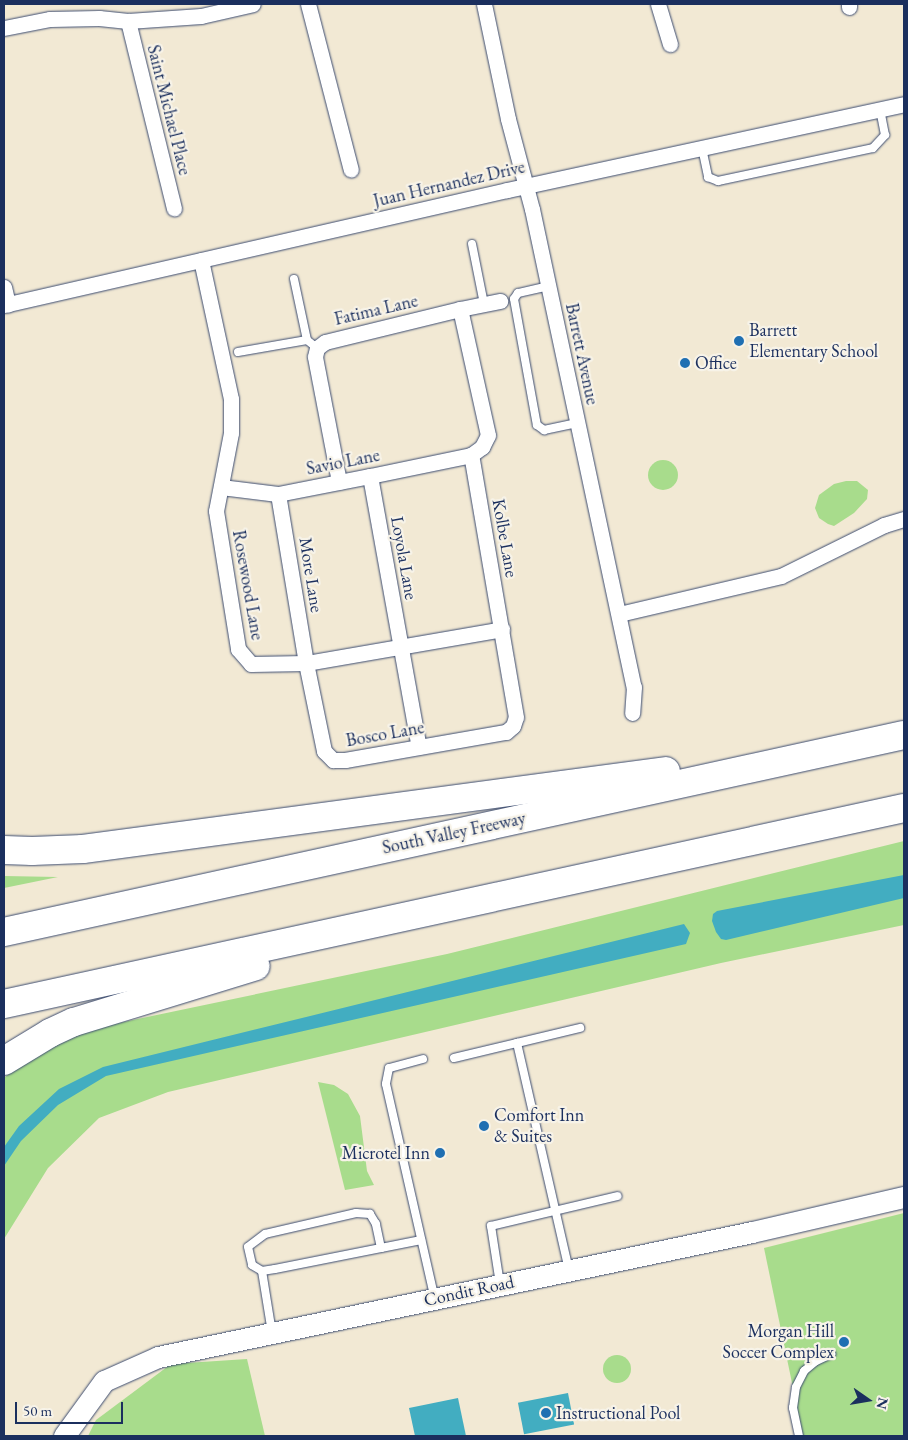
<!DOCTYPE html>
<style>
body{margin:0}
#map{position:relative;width:908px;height:1440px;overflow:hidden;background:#f2e9d4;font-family:"EB Garamond",serif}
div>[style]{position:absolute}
.green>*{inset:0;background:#a8dc8c}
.round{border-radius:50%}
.water>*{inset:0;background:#42adc1;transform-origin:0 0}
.roads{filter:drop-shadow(0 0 1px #3b4b70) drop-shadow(0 0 1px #3b4b70)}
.lane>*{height:8px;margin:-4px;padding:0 4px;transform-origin:4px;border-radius:4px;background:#fff}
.street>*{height:15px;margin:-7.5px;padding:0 7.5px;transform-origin:7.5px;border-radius:7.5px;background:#fff}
.secondary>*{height:21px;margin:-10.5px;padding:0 10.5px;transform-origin:10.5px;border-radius:10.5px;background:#fff}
.highway>*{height:28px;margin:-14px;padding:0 14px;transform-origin:14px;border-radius:14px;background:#fff}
.dots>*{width:14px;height:14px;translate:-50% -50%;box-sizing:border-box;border:2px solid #f7f3e8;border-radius:50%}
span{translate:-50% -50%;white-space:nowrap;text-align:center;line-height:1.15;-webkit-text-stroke:4.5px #f7f3e8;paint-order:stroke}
.street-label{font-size:18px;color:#1b2f5e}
.poi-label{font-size:18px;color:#1b2f5e}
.left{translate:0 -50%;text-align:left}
.right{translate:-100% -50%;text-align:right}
.frame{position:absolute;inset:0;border:5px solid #1b2f5e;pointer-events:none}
.north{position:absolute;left:843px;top:1375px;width:50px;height:50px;-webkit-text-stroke:4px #f7f3e8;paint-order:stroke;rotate:103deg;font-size:14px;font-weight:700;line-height:20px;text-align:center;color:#1b2f5e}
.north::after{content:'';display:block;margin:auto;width:18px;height:22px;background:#1b2f5e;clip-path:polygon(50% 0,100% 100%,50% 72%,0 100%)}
.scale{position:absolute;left:15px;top:1402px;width:108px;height:22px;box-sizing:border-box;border:2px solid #1b2f5e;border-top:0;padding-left:6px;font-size:15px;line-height:18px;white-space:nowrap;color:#1b2f5e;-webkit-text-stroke:4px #f7f3e8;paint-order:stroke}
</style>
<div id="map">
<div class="green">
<div class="round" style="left:648px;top:460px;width:30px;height:30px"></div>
<div style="clip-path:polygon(846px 481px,857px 481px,868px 490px,867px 499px,854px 513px,834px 526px,828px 524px,819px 518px,815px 508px,819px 495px,834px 484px)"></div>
<div style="clip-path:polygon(904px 841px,904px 925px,721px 963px,168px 1092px,99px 1118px,48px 1168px,4px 1239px,4px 1078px,27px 1058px,90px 1029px,447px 954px)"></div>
<div style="clip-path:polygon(4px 876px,58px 877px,4px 888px)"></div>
<div style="clip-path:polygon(318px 1082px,334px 1085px,348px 1094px,360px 1116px,367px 1171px,374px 1185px,345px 1190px)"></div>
<div style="clip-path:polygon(904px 1213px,904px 1436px,803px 1436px,764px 1248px)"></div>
<div class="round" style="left:603px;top:1355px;width:28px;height:28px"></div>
<div style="clip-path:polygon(247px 1359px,265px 1436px,88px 1436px,96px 1420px,171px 1364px)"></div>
</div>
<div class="water">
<div style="clip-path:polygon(904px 875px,904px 898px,726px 940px,721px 939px,716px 932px,712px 921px,713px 914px,717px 911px)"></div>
<div style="clip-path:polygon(684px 924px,690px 933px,686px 944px,106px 1076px,58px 1105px,21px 1141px,4px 1166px,4px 1147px,19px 1126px,59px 1089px,103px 1067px)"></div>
<div style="left:568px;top:1393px;width:32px;height:51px;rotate:79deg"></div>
<div style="clip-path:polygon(458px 1398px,466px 1436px,415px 1436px,409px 1408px)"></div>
</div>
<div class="roads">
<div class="lane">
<div style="left:702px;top:148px;width:30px;rotate:78deg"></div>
<div style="left:708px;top:177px;width:11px;rotate:22deg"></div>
<div style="left:718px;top:181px;width:158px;rotate:-12deg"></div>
<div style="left:873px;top:148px;width:18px;rotate:-47deg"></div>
<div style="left:885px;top:135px;width:26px;rotate:-101deg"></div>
<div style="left:472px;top:244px;width:61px;rotate:78.7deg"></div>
<div style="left:294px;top:279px;width:62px;rotate:78deg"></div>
<div style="left:549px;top:286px;width:32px;rotate:167deg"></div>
<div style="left:518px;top:293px;width:7px;rotate:124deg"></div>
<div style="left:514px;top:299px;width:128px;rotate:79.7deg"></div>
<div style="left:537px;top:425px;width:9px;rotate:36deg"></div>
<div style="left:544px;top:430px;width:35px;rotate:-12deg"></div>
<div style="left:238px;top:352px;width:70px;rotate:-9.9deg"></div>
<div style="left:307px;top:340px;width:13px;rotate:39deg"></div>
<div style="left:517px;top:1043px;width:65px;rotate:-13.4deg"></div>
<div style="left:454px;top:1058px;width:65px;rotate:-13.4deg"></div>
<div style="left:517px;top:1043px;width:233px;rotate:77.1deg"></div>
<div style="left:423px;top:1059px;width:35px;rotate:165deg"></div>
<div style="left:389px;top:1068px;width:16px;rotate:101deg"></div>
<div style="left:386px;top:1084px;width:217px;rotate:77.2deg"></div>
<div style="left:381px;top:1248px;width:25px;rotate:-102deg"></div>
<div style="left:376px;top:1224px;width:12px;rotate:-121deg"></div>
<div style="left:370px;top:1214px;width:14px;rotate:-176deg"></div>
<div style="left:356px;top:1213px;width:93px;rotate:167deg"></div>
<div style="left:265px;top:1234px;width:21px;rotate:143deg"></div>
<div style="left:248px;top:1247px;width:18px;rotate:77deg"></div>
<div style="left:252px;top:1265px;width:12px;rotate:31deg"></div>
<div style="left:262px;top:1271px;width:13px;rotate:-9deg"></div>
<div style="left:275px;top:1269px;width:108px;rotate:-11.2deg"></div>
<div style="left:381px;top:1248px;width:41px;rotate:-11.3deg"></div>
<div style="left:262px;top:1271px;width:63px;rotate:80.8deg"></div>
<div style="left:500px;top:1284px;width:59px;rotate:-98.8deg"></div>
<div style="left:491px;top:1226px;width:130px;rotate:-13.3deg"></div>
<div style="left:799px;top:1436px;width:29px;rotate:-102deg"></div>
<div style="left:793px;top:1408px;width:21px;rotate:-82deg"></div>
<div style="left:796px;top:1387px;width:18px;rotate:-63deg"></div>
<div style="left:804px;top:1371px;width:16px;rotate:-40deg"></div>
<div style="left:816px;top:1361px;width:17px;rotate:-25deg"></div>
</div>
<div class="street">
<div style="left:308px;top:4px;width:171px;rotate:75.5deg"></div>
<div style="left:484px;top:4px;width:117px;rotate:78.2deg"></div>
<div style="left:508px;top:119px;width:93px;rotate:75.1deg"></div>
<div style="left:532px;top:209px;width:489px;rotate:78deg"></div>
<div style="left:634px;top:687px;width:26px;rotate:94deg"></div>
<div style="left:658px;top:4px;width:42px;rotate:73.3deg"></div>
<div style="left:849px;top:4px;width:3px;rotate:90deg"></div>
<div style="left:128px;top:21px;width:193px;rotate:76.2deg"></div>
<div style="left:4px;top:28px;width:47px;rotate:-11.1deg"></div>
<div style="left:50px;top:19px;width:49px;rotate:-1.2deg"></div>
<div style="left:99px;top:18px;width:29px;rotate:6deg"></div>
<div style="left:128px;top:21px;width:73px;rotate:-3.9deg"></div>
<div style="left:201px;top:16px;width:53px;rotate:-13deg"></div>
<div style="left:201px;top:260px;width:142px;rotate:77.8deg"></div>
<div style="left:231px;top:399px;width:34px;rotate:90deg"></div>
<div style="left:231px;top:433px;width:79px;rotate:100.9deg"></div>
<div style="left:216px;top:511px;width:140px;rotate:80.9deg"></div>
<div style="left:238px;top:649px;width:20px;rotate:49deg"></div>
<div style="left:251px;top:664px;width:55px;rotate:-1deg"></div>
<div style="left:306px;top:663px;width:199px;rotate:-9.8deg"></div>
<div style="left:4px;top:287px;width:18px;rotate:77deg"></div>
<div style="left:4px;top:305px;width:516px;rotate:-12.88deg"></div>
<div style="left:507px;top:190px;width:406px;rotate:-12.2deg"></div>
<div style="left:460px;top:309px;width:41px;rotate:-11.3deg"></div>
<div style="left:370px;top:476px;width:275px;rotate:79.8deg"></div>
<div style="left:221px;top:487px;width:57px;rotate:7deg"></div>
<div style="left:278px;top:494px;width:94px;rotate:-11.1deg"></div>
<div style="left:370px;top:476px;width:103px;rotate:-11.7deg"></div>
<div style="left:471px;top:455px;width:14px;rotate:-36deg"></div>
<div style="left:482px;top:447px;width:13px;rotate:-63deg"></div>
<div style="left:488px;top:435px;width:129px;rotate:-102.5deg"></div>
<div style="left:460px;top:309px;width:139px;rotate:166.3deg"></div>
<div style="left:325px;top:342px;width:10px;rotate:143deg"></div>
<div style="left:317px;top:348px;width:9px;rotate:103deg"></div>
<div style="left:315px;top:357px;width:127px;rotate:79.1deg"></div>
<div style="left:278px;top:494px;width:171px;rotate:80.6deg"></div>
<div style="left:306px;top:663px;width:90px;rotate:78.4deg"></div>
<div style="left:324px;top:751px;width:13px;rotate:45deg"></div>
<div style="left:333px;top:760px;width:12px"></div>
<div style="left:345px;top:760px;width:163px;rotate:-9.9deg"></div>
<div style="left:506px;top:732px;width:9px;rotate:-41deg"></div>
<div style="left:513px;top:726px;width:9px;rotate:-72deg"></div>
<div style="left:516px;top:717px;width:266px;rotate:-99.7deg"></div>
<div style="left:619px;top:614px;width:166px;rotate:-13.2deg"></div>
<div style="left:781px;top:576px;width:115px;rotate:-26.3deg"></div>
<div style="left:884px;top:525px;width:21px;rotate:-17deg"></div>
</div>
<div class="secondary">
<div style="left:64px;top:1436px;width:68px;rotate:-54deg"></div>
<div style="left:104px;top:1381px;width:59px;rotate:-24deg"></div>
<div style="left:158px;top:1357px;width:607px;rotate:-11.88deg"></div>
<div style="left:752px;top:1232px;width:156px;rotate:-13deg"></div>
</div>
<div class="highway">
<div style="left:4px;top:850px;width:28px;rotate:2deg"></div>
<div style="left:32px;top:851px;width:51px;rotate:-2.2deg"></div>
<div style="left:83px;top:849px;width:588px;rotate:-7.62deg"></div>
<div style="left:4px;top:932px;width:921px;rotate:-12.35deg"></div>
<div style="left:4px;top:1004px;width:921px;rotate:-12.29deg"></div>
<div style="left:4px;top:1061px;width:54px;rotate:-31.3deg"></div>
<div style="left:50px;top:1033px;width:26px;rotate:-25deg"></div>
<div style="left:74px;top:1022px;width:190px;rotate:-17.1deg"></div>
</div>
</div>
<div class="dots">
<div style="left:739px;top:341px;background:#1f6fb2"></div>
<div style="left:685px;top:363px;background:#1f6fb2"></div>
<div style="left:484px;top:1126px;background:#1f6fb2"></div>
<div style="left:440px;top:1153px;background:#1f6fb2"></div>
<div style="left:844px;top:1342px;background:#1f6fb2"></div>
<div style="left:546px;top:1413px;background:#1f6fb2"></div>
</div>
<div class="street-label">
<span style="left:169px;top:110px;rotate:76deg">Saint Michael Place</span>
<span style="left:449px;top:184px;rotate:-13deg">Juan Hernandez Drive</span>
<span style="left:376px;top:310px;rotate:-13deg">Fatima Lane</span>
<span style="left:582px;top:354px;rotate:78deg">Barrett Avenue</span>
<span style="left:343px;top:462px;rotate:-11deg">Savio Lane</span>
<span style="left:505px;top:538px;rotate:80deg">Kolbe Lane</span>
<span style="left:404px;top:558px;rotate:80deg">Loyola Lane</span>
<span style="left:311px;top:575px;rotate:81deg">More Lane</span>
<span style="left:248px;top:585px;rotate:80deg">Rosewood Lane</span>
<span style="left:385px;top:734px;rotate:-10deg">Bosco Lane</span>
<span style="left:454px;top:833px;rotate:-12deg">South Valley Freeway</span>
<span style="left:469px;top:1291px;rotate:-12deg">Condit Road</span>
</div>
<div class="poi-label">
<span class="left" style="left:749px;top:341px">Barrett<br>Elementary School</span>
<span class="left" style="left:695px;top:363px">Office</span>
<span class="left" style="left:494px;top:1126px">Comfort Inn<br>&amp; Suites</span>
<span class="right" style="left:430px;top:1153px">Microtel Inn</span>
<span class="right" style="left:834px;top:1342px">Morgan Hill<br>Soccer Complex</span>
<span class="left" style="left:556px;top:1413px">Instructional Pool</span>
</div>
<div class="frame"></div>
<div class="north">N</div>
<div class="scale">50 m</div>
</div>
